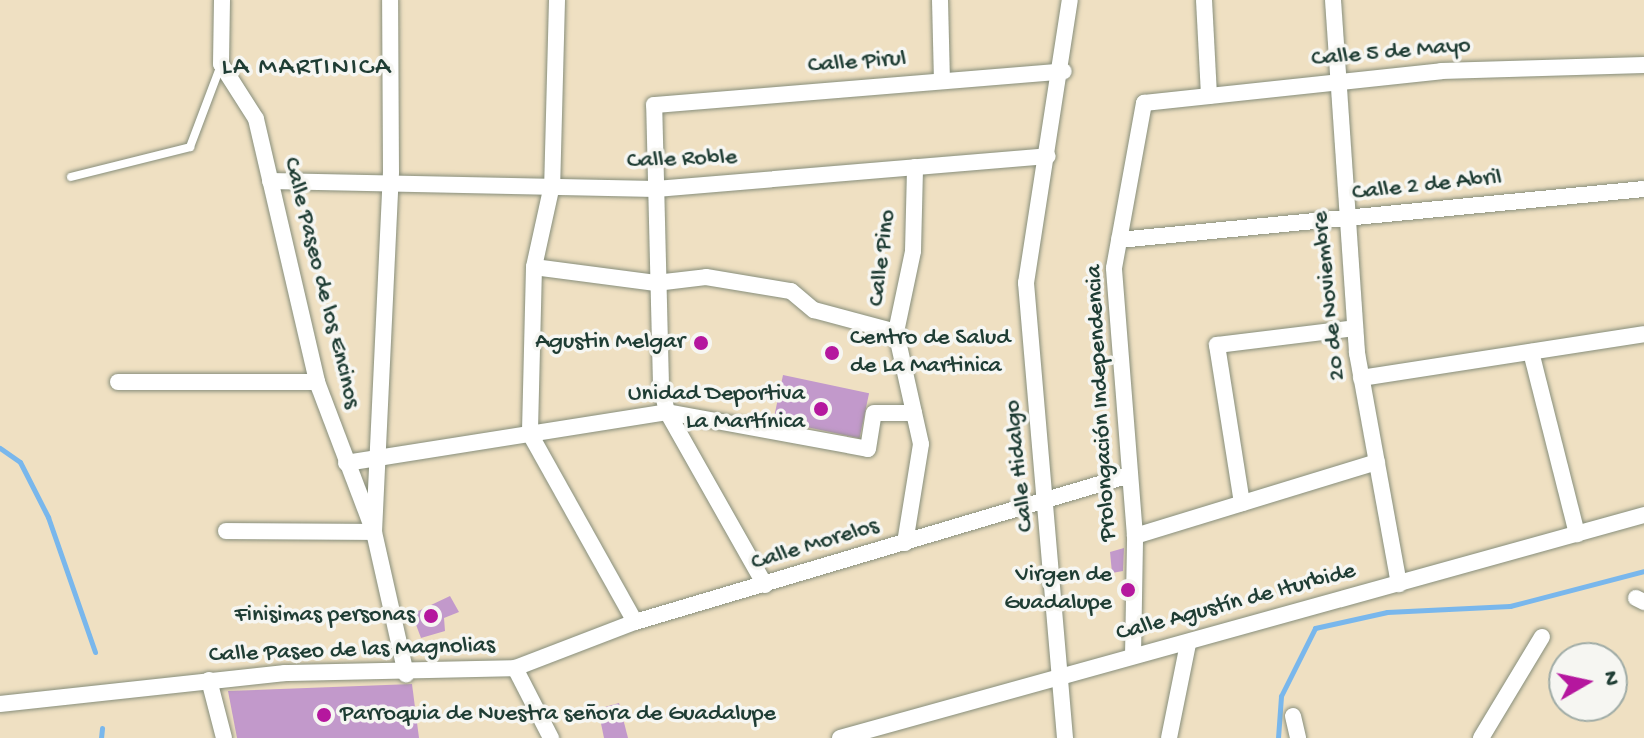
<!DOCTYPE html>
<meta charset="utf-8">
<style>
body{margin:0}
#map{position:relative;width:1644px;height:738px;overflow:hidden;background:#efe0c2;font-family:"Gochi Hand",sans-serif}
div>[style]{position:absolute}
.stream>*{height:5px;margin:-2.5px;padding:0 2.5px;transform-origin:2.5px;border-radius:2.5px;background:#79b7ec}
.building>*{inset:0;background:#c299cb;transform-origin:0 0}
.roads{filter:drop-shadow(0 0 2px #878e7b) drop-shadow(0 0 2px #878e7b)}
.lane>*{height:8px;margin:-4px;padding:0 4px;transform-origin:4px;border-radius:4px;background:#fff}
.street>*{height:16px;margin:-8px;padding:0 8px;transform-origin:8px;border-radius:8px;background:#fff}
.dots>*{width:22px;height:22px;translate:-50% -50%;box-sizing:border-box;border:4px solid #f6f6f2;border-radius:50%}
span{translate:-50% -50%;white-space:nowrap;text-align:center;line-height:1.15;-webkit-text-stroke:7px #f6f6f2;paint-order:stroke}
.street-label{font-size:24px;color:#1f3d34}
.poi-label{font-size:24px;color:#1f3d34}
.left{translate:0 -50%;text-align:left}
.right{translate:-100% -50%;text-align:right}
.neighbourhood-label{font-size:26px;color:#1f3d34;letter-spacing:2px}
.north{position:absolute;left:1548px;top:642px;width:80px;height:80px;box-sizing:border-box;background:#f6f6f2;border:2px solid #a0aca6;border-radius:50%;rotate:81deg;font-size:22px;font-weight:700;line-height:32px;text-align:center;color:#1f3d34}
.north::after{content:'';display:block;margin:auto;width:28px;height:36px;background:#b5179e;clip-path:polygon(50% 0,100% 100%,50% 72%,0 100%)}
</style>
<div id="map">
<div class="stream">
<div style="left:0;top:448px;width:24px;rotate:35deg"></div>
<div style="left:20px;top:462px;width:62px;rotate:63deg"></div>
<div style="left:48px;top:517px;width:143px;rotate:70.8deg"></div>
<div style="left:101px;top:738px;width:10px;rotate:-84deg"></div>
<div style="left:1278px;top:738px;width:42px;rotate:-85.9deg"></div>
<div style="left:1281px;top:696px;width:76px;rotate:-63.4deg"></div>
<div style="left:1315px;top:628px;width:74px;rotate:-12.5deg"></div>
<div style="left:1387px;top:612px;width:123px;rotate:-2.8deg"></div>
<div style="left:1510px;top:606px;width:138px;rotate:-14.6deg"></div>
</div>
<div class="building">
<div style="left:783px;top:375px;width:88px;height:46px;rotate:12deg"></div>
<div style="clip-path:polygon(1124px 548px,1123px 571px,1112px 573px,1110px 552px)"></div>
<div style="clip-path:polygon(450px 596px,459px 612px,444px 618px,445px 631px,421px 638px,412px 614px)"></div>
<div style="clip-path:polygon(412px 684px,419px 738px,237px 738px,228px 691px)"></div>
<div style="clip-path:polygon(619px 703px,628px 738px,604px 738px,598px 709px)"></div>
</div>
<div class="roads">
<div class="lane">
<div style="left:71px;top:177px;width:123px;rotate:-14.1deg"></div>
<div style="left:190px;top:147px;width:88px;rotate:-69.3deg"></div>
</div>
<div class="street">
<div style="left:222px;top:0;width:64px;rotate:90.9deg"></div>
<div style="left:221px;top:64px;width:65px;rotate:57.5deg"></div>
<div style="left:256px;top:119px;width:270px;rotate:76.9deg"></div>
<div style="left:317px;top:382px;width:160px;rotate:69.2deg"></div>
<div style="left:374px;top:532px;width:146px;rotate:77.3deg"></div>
<div style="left:557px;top:0;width:185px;rotate:91.5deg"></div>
<div style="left:552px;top:185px;width:84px;rotate:102.4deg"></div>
<div style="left:534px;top:267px;width:167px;rotate:91.4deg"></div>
<div style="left:530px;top:434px;width:215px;rotate:60.8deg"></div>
<div style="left:940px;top:0;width:81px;rotate:88.6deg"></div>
<div style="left:1204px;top:0;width:96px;rotate:87deg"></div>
<div style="left:1333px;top:0;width:354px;rotate:86.1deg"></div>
<div style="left:1357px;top:353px;width:235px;rotate:79.7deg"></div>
<div style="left:270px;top:181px;width:386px;rotate:1.2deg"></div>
<div style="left:656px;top:189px;width:393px;rotate:-4.8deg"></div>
<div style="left:1119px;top:240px;width:527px;rotate:-5.55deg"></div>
<div style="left:534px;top:267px;width:123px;rotate:7.5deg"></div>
<div style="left:656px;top:283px;width:50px;rotate:-6.8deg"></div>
<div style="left:706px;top:277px;width:86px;rotate:9.4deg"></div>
<div style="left:791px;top:291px;width:30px;rotate:40deg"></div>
<div style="left:814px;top:310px;width:85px;rotate:15deg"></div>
<div style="left:1531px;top:352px;width:188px;rotate:75.8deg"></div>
<div style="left:1361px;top:378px;width:286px;rotate:-8.8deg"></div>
<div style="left:118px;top:382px;width:199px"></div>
<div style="left:346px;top:463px;width:325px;rotate:-9deg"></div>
<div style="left:667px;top:412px;width:204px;rotate:10.4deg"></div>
<div style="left:868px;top:449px;width:36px;rotate:-81deg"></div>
<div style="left:874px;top:413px;width:40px"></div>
<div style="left:1242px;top:503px;width:160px;rotate:-99deg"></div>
<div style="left:1217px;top:345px;width:139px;rotate:-7deg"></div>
<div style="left:226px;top:531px;width:148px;rotate:0.4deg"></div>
<div style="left:374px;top:532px;width:360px;rotate:-87.3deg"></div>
<div style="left:391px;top:172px;width:172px;rotate:-90.3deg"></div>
<div style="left:1135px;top:536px;width:253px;rotate:-17deg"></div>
<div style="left:905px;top:543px;width:100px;rotate:-80.8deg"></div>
<div style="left:921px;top:444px;width:115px;rotate:-102.6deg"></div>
<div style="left:896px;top:332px;width:83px;rotate:-78.1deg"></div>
<div style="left:913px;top:251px;width:84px;rotate:-88.6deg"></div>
<div style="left:765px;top:585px;width:199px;rotate:-119.5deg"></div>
<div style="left:667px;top:412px;width:28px;rotate:-103deg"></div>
<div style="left:661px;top:385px;width:280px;rotate:-91.4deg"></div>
<div style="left:654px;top:105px;width:411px;rotate:-4.7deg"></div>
<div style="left:1636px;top:598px;width:9px;rotate:27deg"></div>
<div style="left:1133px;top:656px;width:120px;rotate:-89deg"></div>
<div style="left:1135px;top:536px;width:269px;rotate:-94.5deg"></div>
<div style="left:1114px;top:268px;width:168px;rotate:-79.7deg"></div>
<div style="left:1144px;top:103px;width:299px;rotate:-6.1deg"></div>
<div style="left:1441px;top:71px;width:203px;rotate:-1.7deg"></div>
<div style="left:515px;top:668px;width:79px;rotate:62.8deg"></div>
<div style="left:209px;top:680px;width:60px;rotate:75.5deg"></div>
<div style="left:0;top:704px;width:287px;rotate:-6.2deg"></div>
<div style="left:285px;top:673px;width:230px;rotate:-1.2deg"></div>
<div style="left:515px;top:668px;width:129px;rotate:-21deg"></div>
<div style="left:635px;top:622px;width:516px;rotate:-16.54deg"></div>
<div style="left:1293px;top:716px;width:23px;rotate:77deg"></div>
<div style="left:840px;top:738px;width:834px;rotate:-15.5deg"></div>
<div style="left:1065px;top:738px;width:457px;rotate:-94.9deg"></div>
<div style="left:1026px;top:283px;width:286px;rotate:-81.2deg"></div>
<div style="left:1169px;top:738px;width:96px;rotate:-78.6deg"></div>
<div style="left:1481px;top:738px;width:118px;rotate:-58.9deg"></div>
</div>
</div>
<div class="dots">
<div style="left:701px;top:343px;background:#b5179e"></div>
<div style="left:832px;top:353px;background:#b5179e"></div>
<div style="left:821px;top:409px;background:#b5179e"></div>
<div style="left:1128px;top:590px;background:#b5179e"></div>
<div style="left:431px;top:616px;background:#b5179e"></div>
<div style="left:324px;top:715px;background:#b5179e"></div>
</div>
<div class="street-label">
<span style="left:1391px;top:53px;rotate:-5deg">Calle 5 de Mayo</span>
<span style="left:857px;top:63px;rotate:-4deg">Calle Pirul</span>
<span style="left:682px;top:160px;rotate:-2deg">Calle Roble</span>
<span style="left:1427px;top:186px;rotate:-6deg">Calle 2 de Abril</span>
<span style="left:883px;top:258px;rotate:-83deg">Calle Pino</span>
<span style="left:321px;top:283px;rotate:76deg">Calle Paseo de los Encinos</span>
<span style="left:1330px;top:296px;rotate:-96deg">20 de Noviembre</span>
<span style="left:1102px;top:403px;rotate:-93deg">Prolongación Independencia</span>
<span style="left:1020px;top:466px;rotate:-96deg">Calle Hidalgo</span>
<span style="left:815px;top:545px;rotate:-17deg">Calle Morelos</span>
<span style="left:1236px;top:603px;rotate:-15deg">Calle Agustín de Iturbide</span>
<span style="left:352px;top:651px;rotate:-2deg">Calle Paseo de las Magnolias</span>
</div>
<div class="poi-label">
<span class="left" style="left:850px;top:353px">Centro de Salud<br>de La Martinica</span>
<span class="right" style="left:685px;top:343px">Agustin Melgar</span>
<span class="right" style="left:805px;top:409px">Unidad Deportiva<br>La Martínica</span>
<span class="right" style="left:1112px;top:590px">Virgen de<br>Guadalupe</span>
<span class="right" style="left:415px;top:616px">Finisimas personas</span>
<span class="left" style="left:340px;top:715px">Parroquia de Nuestra señora de Guadalupe</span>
</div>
<div class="neighbourhood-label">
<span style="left:307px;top:69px">LA MARTINICA</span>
</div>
<div class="north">N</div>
</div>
